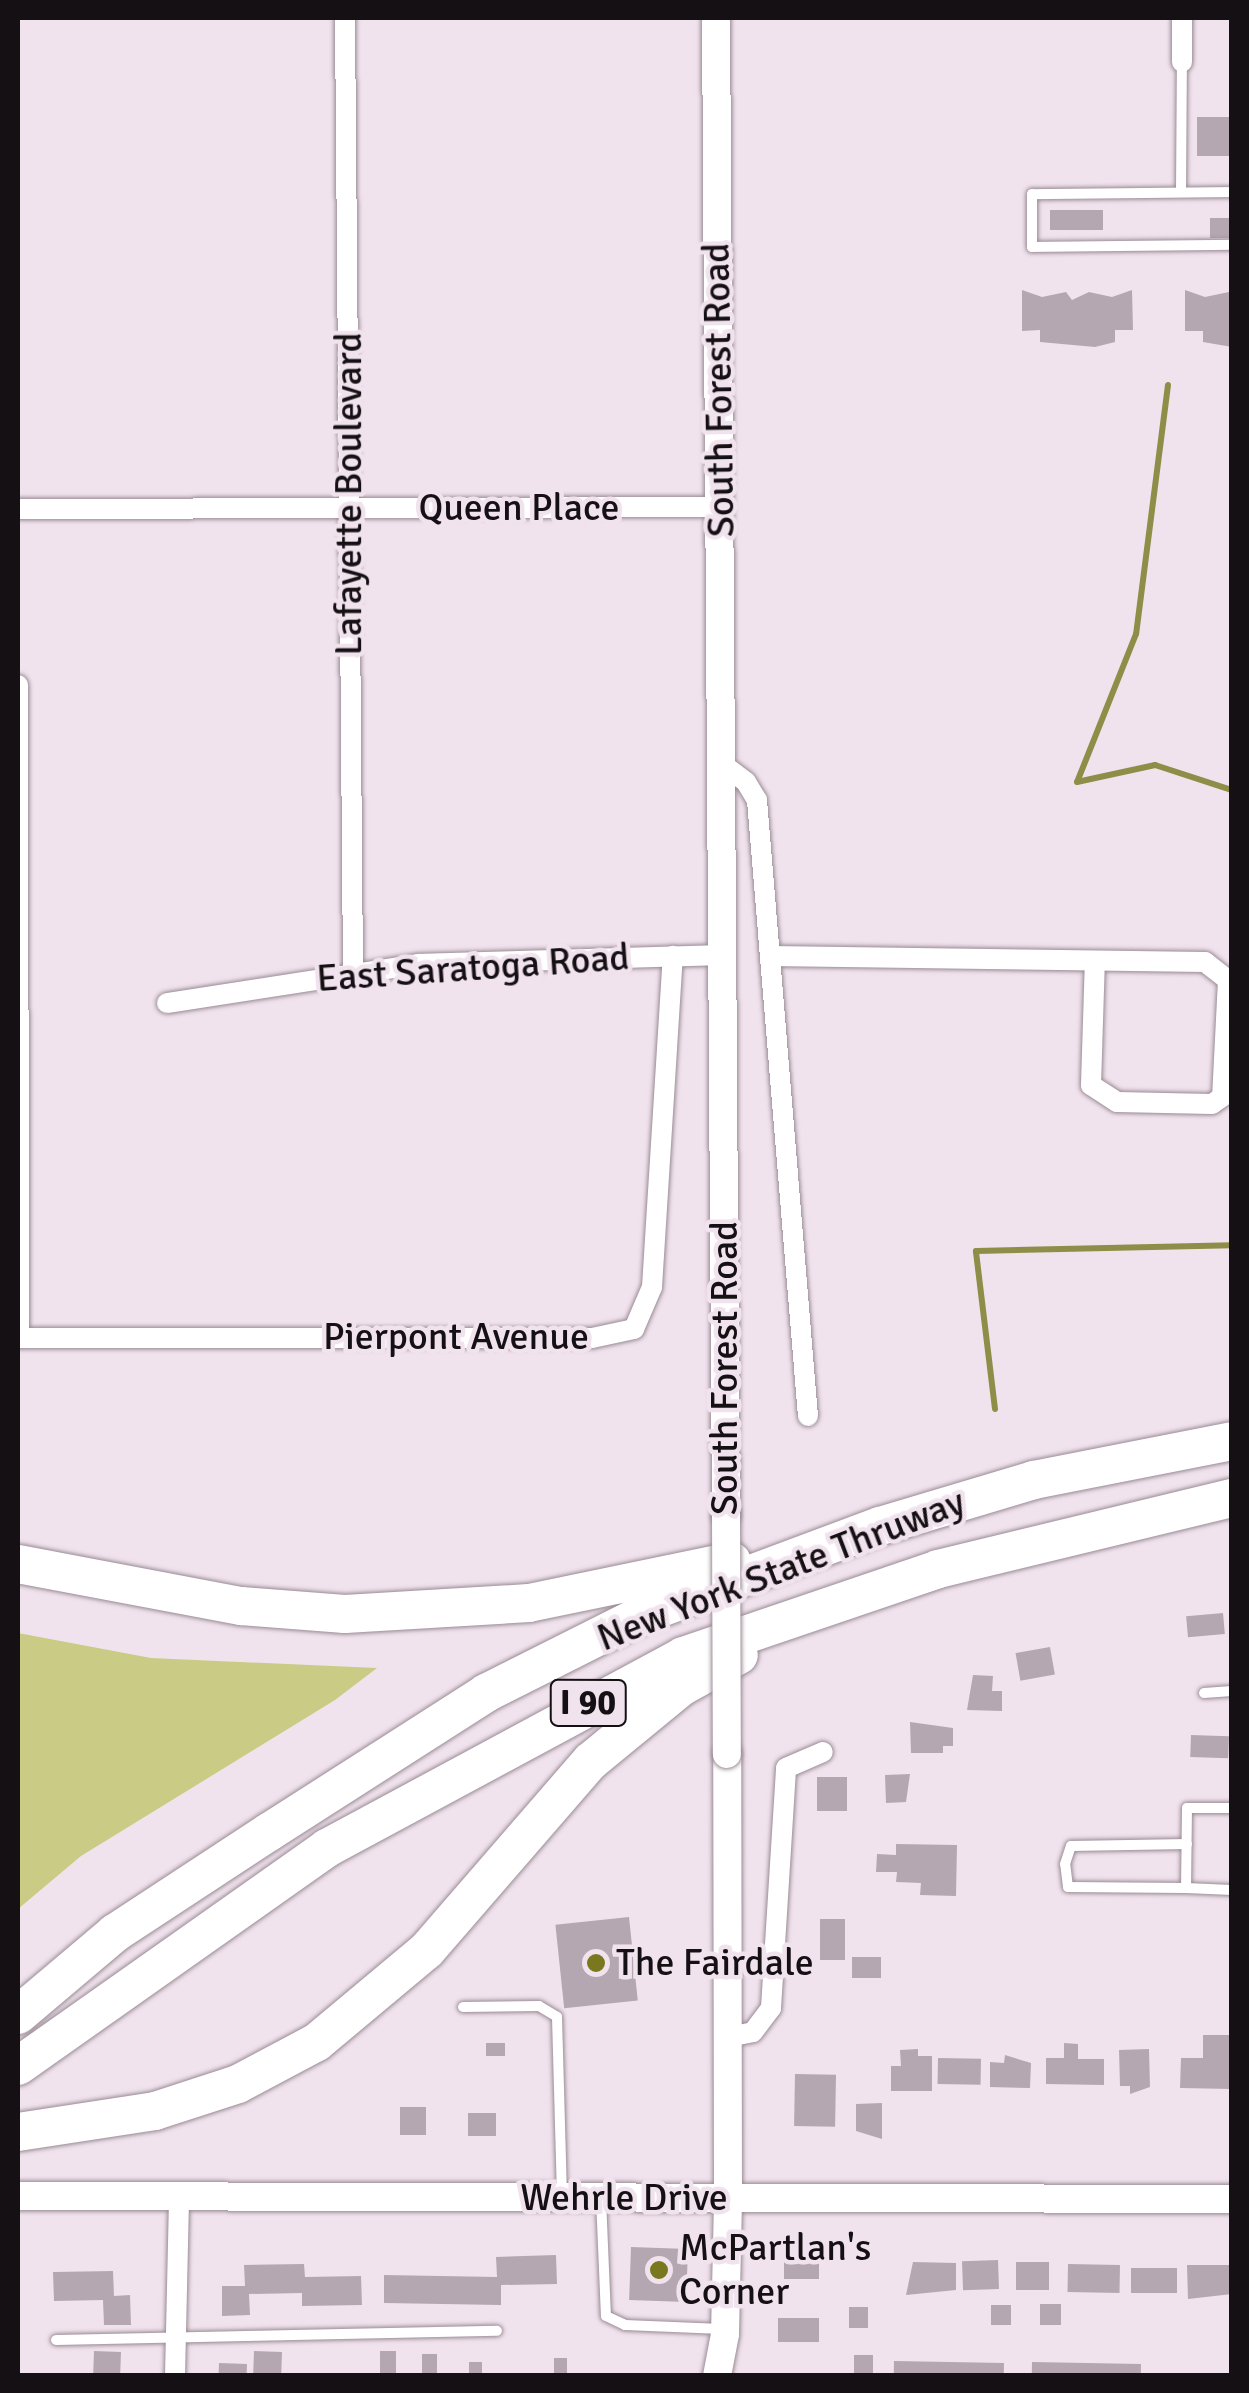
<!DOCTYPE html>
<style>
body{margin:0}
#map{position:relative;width:1249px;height:2393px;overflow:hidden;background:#f1e3ed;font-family:Signika,sans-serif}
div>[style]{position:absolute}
.green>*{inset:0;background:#cacb85}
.stream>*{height:6px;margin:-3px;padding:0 3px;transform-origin:3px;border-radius:3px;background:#8e8e48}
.building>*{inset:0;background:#b5a7b1;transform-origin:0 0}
.roads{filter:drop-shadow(0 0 2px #998b95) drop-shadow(0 0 2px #998b95)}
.lane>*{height:10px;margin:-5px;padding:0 5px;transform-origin:5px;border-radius:5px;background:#fff}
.street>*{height:20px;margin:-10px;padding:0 10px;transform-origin:10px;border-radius:10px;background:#fff}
.secondary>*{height:28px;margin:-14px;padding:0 14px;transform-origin:14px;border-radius:14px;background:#fff}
.highway>*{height:38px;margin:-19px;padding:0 19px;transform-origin:19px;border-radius:19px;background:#fff}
.bridges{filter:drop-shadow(0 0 2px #998b95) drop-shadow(0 0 2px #998b95)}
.secondary-bridge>*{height:28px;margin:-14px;padding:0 14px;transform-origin:14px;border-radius:14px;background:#fff}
.dots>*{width:28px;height:28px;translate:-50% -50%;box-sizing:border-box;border:5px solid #f1e3ed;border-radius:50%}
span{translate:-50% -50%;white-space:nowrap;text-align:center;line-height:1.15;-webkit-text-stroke:9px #f1e3ed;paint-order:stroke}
.shield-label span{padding:2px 8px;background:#f1e3ed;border:2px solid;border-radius:8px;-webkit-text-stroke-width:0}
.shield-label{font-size:35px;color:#151014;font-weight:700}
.street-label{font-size:38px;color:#151014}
.poi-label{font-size:38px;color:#151014}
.left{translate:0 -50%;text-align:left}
.frame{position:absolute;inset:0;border:20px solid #151014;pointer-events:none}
</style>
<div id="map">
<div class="green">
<div style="clip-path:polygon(18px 1633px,151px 1658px,377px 1668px,335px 1700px,81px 1856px,18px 1909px)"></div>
</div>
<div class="stream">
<div style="left:1168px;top:385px;width:251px;rotate:97.3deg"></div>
<div style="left:1136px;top:634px;width:159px;rotate:111.7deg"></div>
<div style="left:1077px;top:782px;width:80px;rotate:-12.3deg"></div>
<div style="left:1155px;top:765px;width:81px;rotate:18deg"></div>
<div style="left:995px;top:1409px;width:159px;rotate:-96.9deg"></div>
<div style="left:976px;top:1251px;width:256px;rotate:-1.3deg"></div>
</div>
<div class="building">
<div style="left:1232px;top:117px;width:39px;height:35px;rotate:90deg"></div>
<div style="left:1050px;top:210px;width:53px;height:20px"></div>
<div style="left:1210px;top:218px;width:22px;height:20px"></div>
<div style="clip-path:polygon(1022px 290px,1042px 297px,1066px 292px,1072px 300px,1089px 292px,1112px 297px,1132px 290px,1133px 330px,1115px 330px,1115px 342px,1095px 347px,1040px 342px,1040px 330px,1022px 331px)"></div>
<div style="clip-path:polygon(1185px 290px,1205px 297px,1229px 292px,1232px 347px,1203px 342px,1203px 331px,1185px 331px)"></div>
<div style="left:1223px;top:1613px;width:21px;height:37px;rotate:85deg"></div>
<div style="left:1050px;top:1647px;width:28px;height:35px;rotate:80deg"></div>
<div style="clip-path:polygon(973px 1675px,993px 1676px,992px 1691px,1002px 1691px,1002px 1711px,967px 1710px)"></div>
<div style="clip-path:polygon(910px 1722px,953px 1728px,953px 1746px,943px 1746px,943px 1753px,911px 1753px)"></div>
<div style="left:1191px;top:1735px;width:38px;height:22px;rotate:2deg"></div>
<div style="clip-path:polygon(910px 1774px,906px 1802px,886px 1803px,885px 1775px)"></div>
<div style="left:817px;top:1777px;width:30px;height:34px"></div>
<div style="clip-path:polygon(896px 1844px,957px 1845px,956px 1896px,920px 1895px,921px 1883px,896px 1882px,897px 1872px,876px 1872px,877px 1854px,896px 1855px)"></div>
<div style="left:629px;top:1917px;width:84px;height:74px;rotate:84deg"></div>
<div style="left:820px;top:1919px;width:25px;height:41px"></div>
<div style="left:852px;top:1957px;width:29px;height:21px"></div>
<div style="clip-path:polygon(1203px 2035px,1232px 2035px,1232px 2089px,1180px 2088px,1181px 2058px,1203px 2058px)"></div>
<div style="left:505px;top:2043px;width:13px;height:19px;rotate:90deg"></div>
<div style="clip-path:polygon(1064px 2043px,1078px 2044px,1078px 2059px,1104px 2059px,1104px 2085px,1046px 2084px,1046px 2058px,1064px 2058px)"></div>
<div style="clip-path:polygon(918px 2049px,918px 2056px,932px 2056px,932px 2091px,891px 2091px,891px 2066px,901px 2066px,900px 2050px)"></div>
<div style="clip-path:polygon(1149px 2049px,1150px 2087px,1130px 2094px,1130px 2086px,1120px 2086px,1119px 2050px)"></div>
<div style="clip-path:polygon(1005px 2055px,1031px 2063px,1030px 2088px,990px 2087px,990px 2062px,1004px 2063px)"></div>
<div style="left:938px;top:2058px;width:43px;height:26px;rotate:1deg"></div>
<div style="left:795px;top:2074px;width:41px;height:52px;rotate:1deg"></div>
<div style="clip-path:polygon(882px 2103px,882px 2139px,856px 2131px,856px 2104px)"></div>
<div style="left:400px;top:2107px;width:26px;height:28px"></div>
<div style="left:468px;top:2113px;width:28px;height:23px"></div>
<div style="left:631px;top:2247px;width:57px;height:53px;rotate:2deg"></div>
<div style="clip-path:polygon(556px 2255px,557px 2284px,501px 2285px,501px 2305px,384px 2303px,384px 2275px,497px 2277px,496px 2257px)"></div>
<div style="left:819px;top:2255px;width:24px;height:35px;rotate:90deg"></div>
<div style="left:998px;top:2260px;width:29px;height:36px;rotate:88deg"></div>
<div style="clip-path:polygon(913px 2262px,956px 2263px,956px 2290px,906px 2295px)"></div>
<div style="left:1016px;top:2262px;width:33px;height:28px"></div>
<div style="clip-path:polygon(304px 2264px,305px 2277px,361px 2276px,362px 2305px,302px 2306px,302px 2293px,249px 2294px,250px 2315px,222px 2316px,222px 2286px,245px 2286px,244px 2265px)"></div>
<div style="left:1068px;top:2264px;width:52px;height:28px;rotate:1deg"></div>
<div style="clip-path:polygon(1187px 2265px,1232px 2265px,1232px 2294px,1188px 2299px)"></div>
<div style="left:1131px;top:2268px;width:46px;height:25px"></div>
<div style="clip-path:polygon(113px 2271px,114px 2296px,130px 2295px,131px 2325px,104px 2325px,103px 2300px,54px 2301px,53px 2272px)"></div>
<div style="left:1040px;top:2304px;width:21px;height:21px"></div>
<div style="left:991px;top:2305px;width:20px;height:20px"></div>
<div style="left:849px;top:2307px;width:19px;height:21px"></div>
<div style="left:778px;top:2318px;width:41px;height:24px"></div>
<div style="left:94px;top:2351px;width:27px;height:25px;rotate:2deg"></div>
<div style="left:254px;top:2351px;width:28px;height:22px;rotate:2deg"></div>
<div style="left:380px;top:2351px;width:16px;height:23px"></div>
<div style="left:422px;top:2354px;width:15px;height:20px"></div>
<div style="left:854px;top:2355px;width:19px;height:21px"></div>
<div style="left:554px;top:2358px;width:13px;height:18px"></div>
<div style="left:894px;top:2361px;width:110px;height:15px;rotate:1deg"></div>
<div style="left:469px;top:2362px;width:13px;height:14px"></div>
<div style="left:1032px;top:2362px;width:109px;height:14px;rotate:1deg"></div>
<div style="left:219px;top:2363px;width:28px;height:13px;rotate:2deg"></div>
</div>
<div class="roads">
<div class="lane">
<div style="left:1181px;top:192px;width:129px;rotate:-89.6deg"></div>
<div style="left:1232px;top:192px;width:200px;rotate:179.4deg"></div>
<div style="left:1032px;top:194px;width:53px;rotate:90deg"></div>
<div style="left:1032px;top:247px;width:200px;rotate:-0.6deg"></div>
<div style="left:1204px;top:1693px;width:28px;rotate:-4deg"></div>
<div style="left:1232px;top:1808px;width:45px;rotate:180deg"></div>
<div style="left:1187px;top:1808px;width:80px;rotate:90.7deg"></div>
<div style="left:1186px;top:1888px;width:46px;rotate:2.5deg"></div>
<div style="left:1186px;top:1888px;width:118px;rotate:-179.5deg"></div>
<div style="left:1068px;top:1887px;width:23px;rotate:-97deg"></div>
<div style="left:1065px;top:1864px;width:19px;rotate:-72deg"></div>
<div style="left:1071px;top:1846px;width:116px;rotate:-1deg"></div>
<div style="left:463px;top:2007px;width:76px;rotate:-0.8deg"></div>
<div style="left:539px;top:2006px;width:21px;rotate:31deg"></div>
<div style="left:557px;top:2017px;width:179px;rotate:88.4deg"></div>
<div style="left:601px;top:2198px;width:118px;rotate:87.6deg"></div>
<div style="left:606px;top:2316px;width:21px;rotate:25deg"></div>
<div style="left:625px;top:2325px;width:97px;rotate:2.4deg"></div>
<div style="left:56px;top:2340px;width:441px;rotate:-1.2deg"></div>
</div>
<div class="street">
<div style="left:345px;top:18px;width:953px;rotate:89.52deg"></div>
<div style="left:1182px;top:18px;width:44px;rotate:90deg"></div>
<div style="left:18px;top:509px;width:703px;rotate:-0.16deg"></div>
<div style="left:18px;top:685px;width:653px;rotate:89.91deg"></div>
<div style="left:721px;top:763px;width:31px;rotate:37deg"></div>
<div style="left:746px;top:782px;width:21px;rotate:59deg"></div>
<div style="left:757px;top:800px;width:618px;rotate:85.27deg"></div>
<div style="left:770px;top:956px;width:435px;rotate:0.8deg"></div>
<div style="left:1205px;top:962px;width:29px;rotate:38deg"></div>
<div style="left:1228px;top:980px;width:117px;rotate:92.9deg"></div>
<div style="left:1222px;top:1097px;width:12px;rotate:145deg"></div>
<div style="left:1212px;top:1104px;width:95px;rotate:-178.8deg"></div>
<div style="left:1117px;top:1102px;width:31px;rotate:-147deg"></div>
<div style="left:1091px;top:1085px;width:124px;rotate:-88.2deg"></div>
<div style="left:167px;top:1003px;width:254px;rotate:-8.8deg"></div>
<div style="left:418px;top:964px;width:304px;rotate:-1.7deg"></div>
<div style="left:18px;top:1338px;width:574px"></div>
<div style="left:592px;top:1338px;width:43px;rotate:-12.1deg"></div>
<div style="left:634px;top:1329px;width:46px;rotate:-66.8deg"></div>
<div style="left:652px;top:1287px;width:332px;rotate:-86.4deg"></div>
<div style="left:728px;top:2037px;width:25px;rotate:-11deg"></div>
<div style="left:753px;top:2032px;width:30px;rotate:-53deg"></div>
<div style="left:771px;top:2008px;width:240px;rotate:-86.4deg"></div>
<div style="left:786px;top:1768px;width:40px;rotate:-23.4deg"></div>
<div style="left:175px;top:2376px;width:179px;rotate:-88.7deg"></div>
</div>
<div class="secondary">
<div style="left:716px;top:18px;width:1496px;rotate:89.62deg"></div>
<div style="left:18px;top:2196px;width:1214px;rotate:0.14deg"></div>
<div style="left:717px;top:2376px;width:43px;rotate:-79.2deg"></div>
<div style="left:725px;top:2334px;width:136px;rotate:-88.7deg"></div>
<div style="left:728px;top:2198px;width:444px;rotate:-90.1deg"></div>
</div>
<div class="highway">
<div style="left:18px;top:1564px;width:227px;rotate:10.7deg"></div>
<div style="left:241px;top:1606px;width:104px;rotate:4.4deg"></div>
<div style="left:345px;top:1614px;width:184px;rotate:-3.4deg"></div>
<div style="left:529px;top:1603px;width:207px;rotate:-11.7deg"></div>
<div style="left:18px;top:2015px;width:127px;rotate:-40.2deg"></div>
<div style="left:115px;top:1933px;width:184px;rotate:-33.3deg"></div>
<div style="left:269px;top:1832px;width:258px;rotate:-32.6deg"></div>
<div style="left:486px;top:1693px;width:171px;rotate:-26.7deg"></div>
<div style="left:639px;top:1616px;width:257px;rotate:-20.5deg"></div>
<div style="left:880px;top:1526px;width:161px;rotate:-16.6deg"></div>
<div style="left:1034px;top:1480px;width:202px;rotate:-11.1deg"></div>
<div style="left:18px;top:2066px;width:378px;rotate:-35.2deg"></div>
<div style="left:327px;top:1848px;width:404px;rotate:-28.3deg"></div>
<div style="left:683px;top:1656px;width:269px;rotate:-18.8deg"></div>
<div style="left:938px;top:1569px;width:302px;rotate:-13.6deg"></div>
<div style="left:18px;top:2132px;width:139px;rotate:-8.7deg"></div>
<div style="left:155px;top:2111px;width:87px;rotate:-18deg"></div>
<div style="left:238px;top:2084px;width:89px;rotate:-28deg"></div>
<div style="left:317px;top:2042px;width:143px;rotate:-39.9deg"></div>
<div style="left:427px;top:1950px;width:250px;rotate:-49.1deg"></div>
<div style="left:591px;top:1761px;width:117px;rotate:-39.4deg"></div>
<div style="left:681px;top:1687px;width:66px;rotate:-28.9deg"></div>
</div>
</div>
<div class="bridges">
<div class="secondary-bridge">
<div style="left:726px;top:1514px;width:240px;rotate:89.8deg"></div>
</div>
</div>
<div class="dots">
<div style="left:596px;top:1963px;background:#79781e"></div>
<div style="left:659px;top:2270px;background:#79781e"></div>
</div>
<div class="shield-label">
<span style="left:588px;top:1703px">I 90</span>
</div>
<div class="street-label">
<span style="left:719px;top:390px;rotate:-91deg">South Forest Road</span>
<span style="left:349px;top:494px;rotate:-90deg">Lafayette Boulevard</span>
<span style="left:519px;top:508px">Queen Place</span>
<span style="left:473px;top:968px;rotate:-4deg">East Saratoga Road</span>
<span style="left:456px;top:1337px">Pierpont Avenue</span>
<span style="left:725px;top:1368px;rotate:-90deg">South Forest Road</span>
<span style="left:781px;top:1570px;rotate:-21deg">New York State Thruway</span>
<span style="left:624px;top:2198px">Wehrle Drive</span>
</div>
<div class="poi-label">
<span class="left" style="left:616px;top:1963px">The Fairdale</span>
<span class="left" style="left:679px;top:2270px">McPartlan's<br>Corner</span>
</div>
<div class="frame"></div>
</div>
